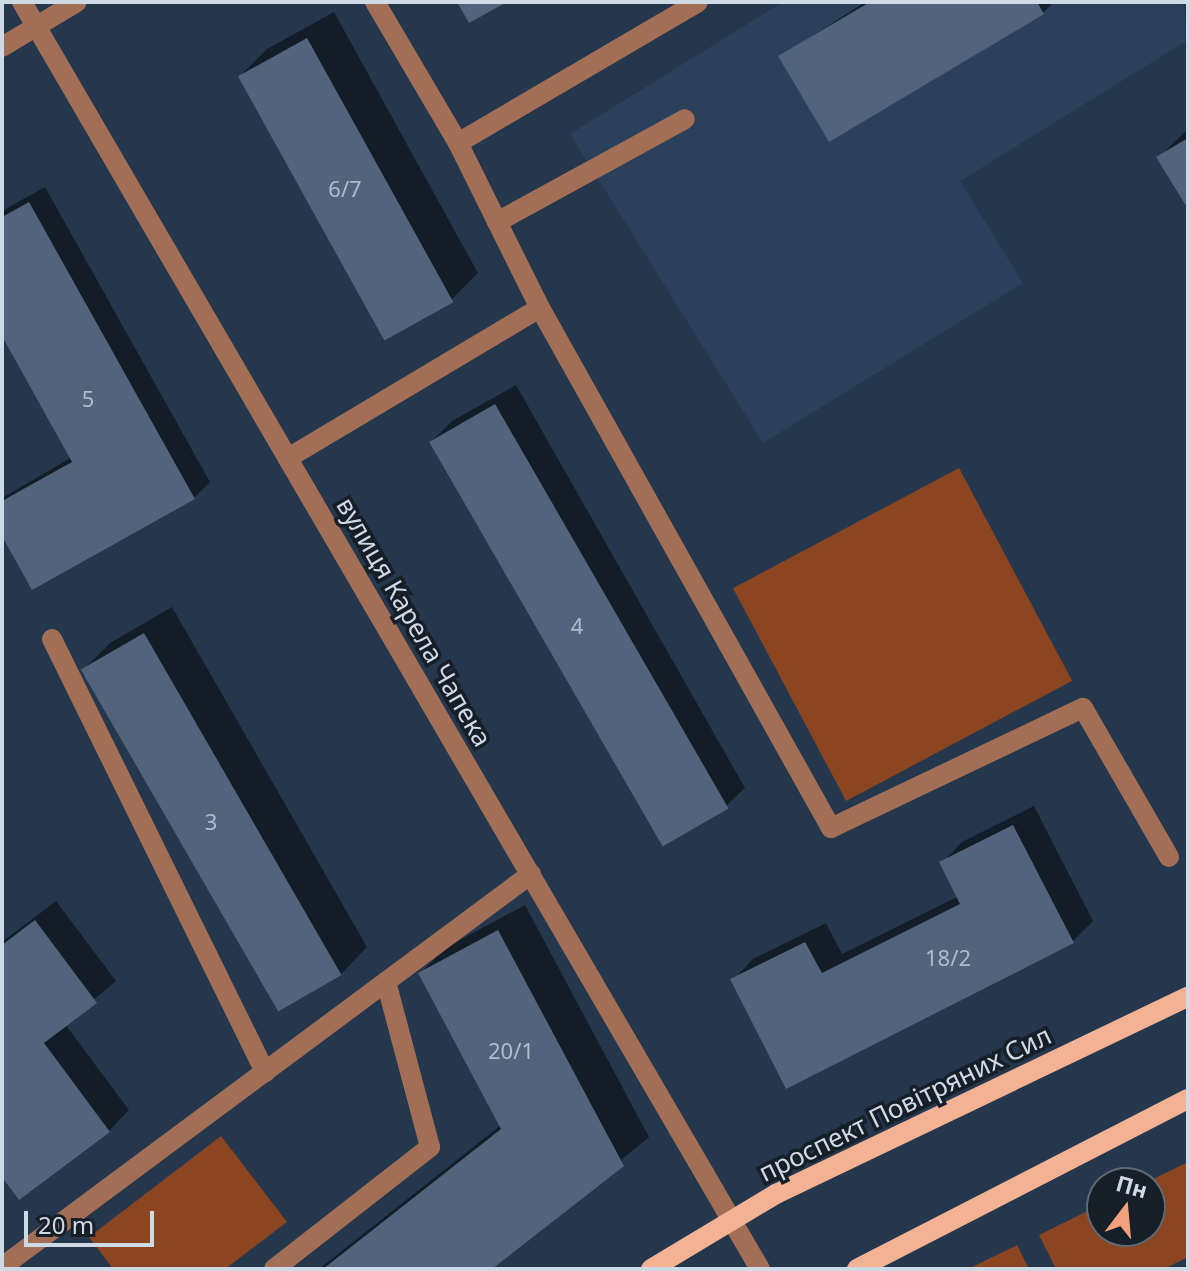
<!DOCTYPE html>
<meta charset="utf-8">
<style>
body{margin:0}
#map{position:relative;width:1190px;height:1271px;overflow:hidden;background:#25374c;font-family:"Noto Sans",sans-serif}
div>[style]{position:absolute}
.built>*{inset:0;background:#2a405b}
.green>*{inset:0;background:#8b4520;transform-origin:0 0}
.shadow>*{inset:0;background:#0007}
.building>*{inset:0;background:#51647c;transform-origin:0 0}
.minor>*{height:20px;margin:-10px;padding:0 10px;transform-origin:10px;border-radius:10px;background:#a26f56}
.major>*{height:20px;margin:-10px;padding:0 10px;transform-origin:10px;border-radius:10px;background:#f3b294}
span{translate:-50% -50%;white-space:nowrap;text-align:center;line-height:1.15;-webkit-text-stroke:7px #161e27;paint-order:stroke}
.number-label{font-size:22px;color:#b0bccc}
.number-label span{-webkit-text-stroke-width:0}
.street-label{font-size:26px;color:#cfdae7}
.frame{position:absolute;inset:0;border:4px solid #cfdae7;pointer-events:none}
.north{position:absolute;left:1086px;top:1167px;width:80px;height:80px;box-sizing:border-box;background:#161e27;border:2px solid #606974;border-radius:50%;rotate:16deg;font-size:22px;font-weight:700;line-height:32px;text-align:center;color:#cfdae7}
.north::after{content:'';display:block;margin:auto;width:28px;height:36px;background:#f1a17c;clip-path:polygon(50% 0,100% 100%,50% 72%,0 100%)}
.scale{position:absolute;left:24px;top:1211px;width:130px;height:36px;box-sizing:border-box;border:4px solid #cfdae7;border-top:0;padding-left:10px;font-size:24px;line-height:28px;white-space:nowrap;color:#cfdae7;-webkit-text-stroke:6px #161e27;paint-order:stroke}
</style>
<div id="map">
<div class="built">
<div style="clip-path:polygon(783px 2px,1183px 2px,1188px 40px,960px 181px,1023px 283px,763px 443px,570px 134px)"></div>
</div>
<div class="green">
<div style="left:959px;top:468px;width:241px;height:256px;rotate:62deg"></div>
<div style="clip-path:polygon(221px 1136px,287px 1222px,225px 1269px,113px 1269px,89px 1237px)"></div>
<div style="clip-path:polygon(1188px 1162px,1188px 1257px,1164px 1269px,1056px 1269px,1039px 1235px,1102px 1204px,1102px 1231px,1150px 1231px,1150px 1183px,1145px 1183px)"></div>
<div style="clip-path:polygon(1017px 1245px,1029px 1269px,968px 1269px)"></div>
</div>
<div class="shadow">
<div style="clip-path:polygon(865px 2px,1054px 2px,1043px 13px,781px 56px)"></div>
<div style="clip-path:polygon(334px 12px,478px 273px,451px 300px,240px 76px,267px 49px)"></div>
<div style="clip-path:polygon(1188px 129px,1188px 205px,1159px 157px)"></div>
<div style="clip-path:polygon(45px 187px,210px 482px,194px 498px,2px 532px,2px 498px,72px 457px,2px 332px,2px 211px)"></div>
<div style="clip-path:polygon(516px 385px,745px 788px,724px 808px,431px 442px,452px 421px)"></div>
<div style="clip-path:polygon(172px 607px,367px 947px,341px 974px,83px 670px,110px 643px)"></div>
<div style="clip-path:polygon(1034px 806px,1093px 921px,1072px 942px,787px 1087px,733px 980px,753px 959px,826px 923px,842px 954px,959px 896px,942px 863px,962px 842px)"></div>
<div style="clip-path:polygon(56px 901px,116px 981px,65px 1024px,129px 1110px,109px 1131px,2px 1174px,2px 942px)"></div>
<div style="clip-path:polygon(525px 905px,649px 1137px,489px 1269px,319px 1269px,501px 1125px,420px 973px,447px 947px)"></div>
</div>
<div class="building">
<div style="clip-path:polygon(457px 2px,507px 2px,469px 23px)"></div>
<div style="clip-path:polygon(870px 2px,1037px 2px,1044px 14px,829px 142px,778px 56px)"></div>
<div style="left:307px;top:38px;width:302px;height:79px;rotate:61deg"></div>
<div style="clip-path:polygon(1188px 138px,1188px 209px,1156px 157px)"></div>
<div style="clip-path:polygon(29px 202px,195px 499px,32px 590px,2px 536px,2px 501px,72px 462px,2px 336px,2px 217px)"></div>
<div style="left:495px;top:404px;width:467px;height:76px;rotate:60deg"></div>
<div style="left:144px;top:633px;width:395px;height:73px;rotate:60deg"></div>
<div style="clip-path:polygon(1013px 825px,1074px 943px,786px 1089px,730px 979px,805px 942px,822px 973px,960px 904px,939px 862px)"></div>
<div style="clip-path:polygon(35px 920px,97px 1003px,44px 1043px,110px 1132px,19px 1200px,2px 1177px,2px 945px)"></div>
<div style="clip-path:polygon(498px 930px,624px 1166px,492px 1269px,323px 1269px,501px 1129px,418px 973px)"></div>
</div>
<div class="minor">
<div style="left:22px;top:2px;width:1466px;rotate:59.78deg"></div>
<div style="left:375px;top:2px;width:164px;rotate:59.5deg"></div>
<div style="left:458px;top:143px;width:184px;rotate:63.6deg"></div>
<div style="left:540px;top:308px;width:596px;rotate:60.77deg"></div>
<div style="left:831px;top:828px;width:279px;rotate:-25.5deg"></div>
<div style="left:1083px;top:708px;width:172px;rotate:60deg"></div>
<div style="left:2px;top:47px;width:87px;rotate:-31deg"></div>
<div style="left:458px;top:143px;width:278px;rotate:-30.4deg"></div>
<div style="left:497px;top:222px;width:214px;rotate:-28.7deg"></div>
<div style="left:288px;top:458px;width:293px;rotate:-30.8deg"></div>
<div style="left:52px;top:639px;width:483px;rotate:63.8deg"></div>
<div style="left:2px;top:1267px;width:659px;rotate:-36.61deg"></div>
<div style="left:274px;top:1269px;width:198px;rotate:-38deg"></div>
<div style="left:430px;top:1147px;width:171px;rotate:-104.9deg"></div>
</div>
<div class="major">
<div style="left:651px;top:1269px;width:146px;rotate:-31deg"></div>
<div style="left:776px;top:1194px;width:457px;rotate:-25.6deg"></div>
<div style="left:857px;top:1269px;width:372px;rotate:-27.2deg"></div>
</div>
<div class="number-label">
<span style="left:345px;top:189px">6/7</span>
<span style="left:88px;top:399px">5</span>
<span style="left:577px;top:626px">4</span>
<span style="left:211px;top:822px">3</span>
<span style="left:948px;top:958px">18/2</span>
<span style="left:511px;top:1051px">20/1</span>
</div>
<div class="street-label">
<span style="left:414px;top:622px;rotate:60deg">вулиця Карела Чапека</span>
<span style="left:905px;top:1104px;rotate:-26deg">проспект Повітряних Сил</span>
</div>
<div class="frame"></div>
<div class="north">Пн</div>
<div class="scale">20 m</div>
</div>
